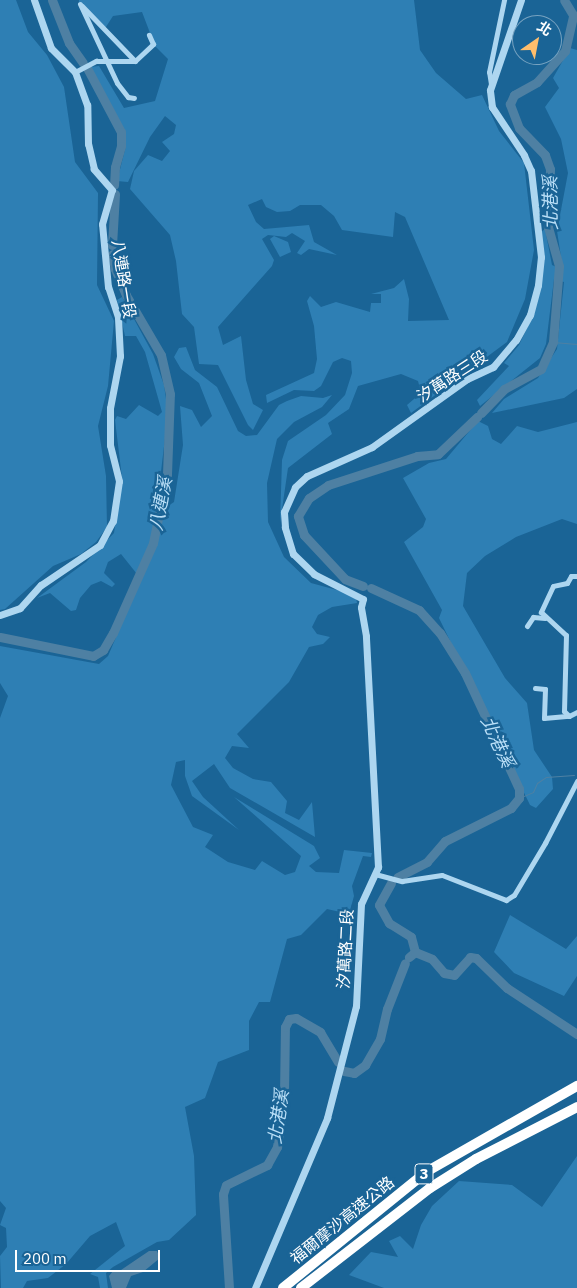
<!DOCTYPE html>
<meta charset="utf-8">
<style>
body{margin:0}
#map{position:relative;width:577px;height:1288px;overflow:hidden;background:#1a6496;font-family:"IBM Plex Sans","Noto Sans TC",sans-serif}
div>[style]{position:absolute}
.green>*{inset:0;background:#2e7fb4}
.water>*{inset:0;background:#4e80a3}
.stream>*{height:1px;margin:-0.5px;padding:0 0.5px;transform-origin:0.5px;border-radius:0.5px;background:#4e80a3}
.river>*{height:9px;margin:-4.5px;padding:0 4.5px;transform-origin:4.5px;border-radius:4.5px;background:#4e80a3}
.minor>*{height:5px;margin:-2.5px;padding:0 2.5px;transform-origin:2.5px;border-radius:2.5px;background:#add6f0}
.tertiary>*{height:7px;margin:-3.5px;padding:0 3.5px;transform-origin:3.5px;border-radius:3.5px;background:#add6f0}
.motorway>*{height:10px;margin:-5px;padding:0 5px;transform-origin:5px;border-radius:5px;background:#fff}
span{translate:-50% -50%;white-space:nowrap;text-align:center;line-height:1.15;-webkit-text-stroke:5px #1a6496;paint-order:stroke}
.shield-label span{padding:1px 4px;background:#1a6496;border:1px solid;border-radius:4px;-webkit-text-stroke-width:0}
.shield-label{font-size:15px;color:#fff;font-weight:700}
.street-label{font-size:16px;color:#fff}
.water-label{font-size:18px;color:#badff7;font-style:italic}
.north{position:absolute;left:512px;top:15px;width:50px;height:50px;box-sizing:border-box;background:#1a6496;border:1px solid #76a2c0;border-radius:50%;rotate:33deg;font-size:14px;font-weight:700;line-height:20px;text-align:center;color:#fff}
.north::after{content:'';display:block;margin:auto;width:18px;height:22px;background:#ffbe6c;clip-path:polygon(50% 0,100% 100%,50% 72%,0 100%)}
.scale{position:absolute;left:15px;top:1250px;width:145px;height:22px;box-sizing:border-box;border:2px solid #fff;border-top:0;padding-left:6px;font-size:15px;line-height:18px;white-space:nowrap;color:#fff;-webkit-text-stroke:4px #1a6496;paint-order:stroke}
</style>
<div id="map">
<div class="green">
<div style="clip-path:polygon(0 0,16px 0,28px 32px,47px 55px,64px 87px,75px 162px,98px 193px,97px 285px,114px 321px,108px 386px,98px 426px,106px 476px,107px 527px,96px 542px,81px 554px,53px 566px,5px 609px,0 610px)"></div>
<div style="clip-path:polygon(79px 0,414px 0,420px 50px,436px 73px,466px 99px,482px 95px,499px 131px,524px 163px,534px 250px,525px 299px,507px 342px,411px 413px,407px 405px,421px 393px,418px 381px,401px 374px,358px 386px,349px 409px,328px 423px,332px 434px,288px 468px,280px 523px,282px 460px,288px 441px,326px 415px,345px 395px,352px 373px,351px 361px,342px 358px,333px 362px,321px 386px,314px 391px,294px 390px,267px 403px,266px 395px,314px 373px,317px 359px,314px 326px,307px 301px,310px 296px,321px 307px,336px 302px,370px 312px,371px 303px,381px 303px,381px 294px,371px 294px,394px 288px,404px 279px,409px 299px,408px 321px,449px 320px,405px 217px,395px 212px,393px 237px,342px 230px,334px 216px,321px 205px,300px 205px,290px 211px,277px 212px,266px 207px,262px 199px,248px 205px,256px 222px,264px 229px,309px 225px,314px 242px,337px 255px,309px 249px,301px 255px,297px 253px,305px 241px,292px 233px,286px 237px,268px 235px,262px 239px,274px 260px,272px 266px,218px 327px,223px 345px,241px 336px,246px 380px,253px 404px,263px 410px,253px 430px,248px 425px,218px 365px,199px 364px,194px 327px,182px 314px,176px 261px,170px 235px,130px 189px,134px 171px,148px 155px,162px 161px,170px 151px,162px 142px,174px 134px,176px 125px,165px 116px,150px 137px,128px 182px,117px 181px,126px 146px,123px 128px,90px 67px,99px 66px,124px 108px,155px 101px,168px 59px,155px 46px,142px 12px,113px 16px,104px 30px,79px 6px)"></div>
<div style="clip-path:polygon(570px 48px,577px 50px,577px 389px,564px 398px,492px 413px,504px 399px,538px 378px,557px 349px,564px 282px,554px 279px,546px 344px,540px 358px,480px 406px,477px 400px,509px 366px,504px 363px,519px 345px,533px 316px,541px 232px,545px 229px,552px 265px,563px 270px,557px 231px,568px 173px,561px 139px,545px 107px,559px 88px,553px 78px)"></div>
<div style="clip-path:polygon(274px 236px,288px 242px,291px 252px,280px 257px,270px 239px)"></div>
<div style="clip-path:polygon(122px 297px,153px 354px,164px 385px,168px 413px,157px 505px,165px 508px,174px 502px,183px 445px,180px 406px,192px 410px,201px 427px,212px 416px,199px 383px,181px 369px,174px 357px,179px 348px,186px 347px,195px 370px,217px 387px,238px 431px,246px 436px,257px 435px,279px 405px,287px 401px,301px 396px,323px 398px,332px 395px,322px 407px,294px 422px,277px 439px,267px 483px,268px 522px,284px 557px,311px 583px,348px 593px,356px 597px,357px 603px,332px 607px,318px 615px,312px 627px,317px 634px,330px 637px,323px 644px,309px 647px,289px 682px,237px 734px,249px 748px,232px 746px,225px 758px,233px 768px,253px 779px,271px 782px,287px 801px,285px 813px,299px 820px,312px 802px,315px 837px,230px 788px,214px 764px,192px 781px,203px 797px,239px 830px,192px 796px,185px 776px,185px 760px,176px 762px,171px 785px,193px 827px,213px 835px,205px 847px,228px 862px,255px 870px,262px 861px,285px 875px,295px 872px,301px 856px,234px 797px,314px 846px,320px 858px,309px 866px,316px 872px,339px 873px,344px 850px,372px 853px,371px 857px,363px 856px,352px 886px,354px 896px,349px 914px,327px 909px,301px 935px,287px 939px,270px 1002px,259px 1002px,249px 1021px,249px 1050px,218px 1062px,205px 1098px,185px 1107px,194px 1156px,196px 1215px,169px 1240px,157px 1242px,113px 1267px,106px 1273px,108px 1288px,100px 1288px,98px 1277px,90px 1274px,125px 1246px,116px 1222px,90px 1236px,66px 1264px,48px 1278px,27px 1281px,23px 1288px,1px 1288px,0 1256px,7px 1247px,6px 1228px,0 1225px,6px 1208px,0 1201px,0 718px,8px 696px,0 683px,0 646px,99px 664px,108px 656px,141px 579px,121px 554px,108px 562px,104px 573px,115px 584px,112px 587px,101px 581px,91px 585px,80px 598px,76px 610px,71px 611px,50px 593px,37px 598px,86px 562px,114px 533px,122px 478px,115px 420px,117px 416px,126px 419px,139px 405px,158px 416px,162px 412px,145px 352px,136px 336px,125px 336px,117px 300px)"></div>
<div style="clip-path:polygon(478px 421px,488px 426px,492px 439px,501px 444px,517px 426px,538px 432px,577px 422px,577px 524px,562px 519px,516px 537px,485px 556px,467px 573px,463px 606px,505px 678px,527px 703px,534px 750px,552px 777px,553px 789px,536px 808px,530px 805px,439px 618px,442px 610px,404px 542px,423px 527px,426px 519px,403px 478px,429px 463px,446px 459px)"></div>
<div style="clip-path:polygon(510px 915px,566px 949px,577px 936px,577px 976px,564px 996px,514px 973px,494px 952px)"></div>
<div style="clip-path:polygon(577px 1156px,577px 1288px,384px 1288px,349px 1275px,371px 1252px,398px 1257px,389px 1241px,400px 1236px,413px 1249px,421px 1225px,432px 1206px,459px 1181px,512px 1185px,542px 1207px)"></div>
</div>
<div class="water">
<div style="clip-path:polygon(149px 1251px,157px 1251px,160px 1258px,143px 1272px,131px 1276px,126px 1288px,112px 1288px,109px 1276px,113px 1271px,121px 1270px)"></div>
</div>
<div class="stream">
<div style="left:553px;top:342px;width:24px;rotate:5deg"></div>
<div style="left:519px;top:798px;width:15px;rotate:-23deg"></div>
<div style="left:533px;top:792px;width:10px;rotate:-66deg"></div>
<div style="left:537px;top:783px;width:11px;rotate:-34deg"></div>
<div style="left:546px;top:777px;width:28px;rotate:-4deg"></div>
</div>
<div class="river">
<div style="left:52px;top:0;width:46px;rotate:68.4deg"></div>
<div style="left:69px;top:43px;width:24px;rotate:55deg"></div>
<div style="left:87px;top:68px;width:72px;rotate:62deg"></div>
<div style="left:121px;top:132px;width:14px;rotate:90deg"></div>
<div style="left:121px;top:146px;width:22px;rotate:106deg"></div>
<div style="left:115px;top:167px;width:18px;rotate:93deg"></div>
<div style="left:112px;top:245px;width:51px;rotate:-86.6deg"></div>
<div style="left:481px;top:413px;width:33px;rotate:-46deg"></div>
<div style="left:504px;top:389px;width:42px;rotate:-28.4deg"></div>
<div style="left:541px;top:369px;width:30px;rotate:-66deg"></div>
<div style="left:553px;top:342px;width:76px;rotate:-85.5deg"></div>
<div style="left:559px;top:266px;width:41px;rotate:-105.8deg"></div>
<div style="left:548px;top:227px;width:58px;rotate:-88deg"></div>
<div style="left:550px;top:169px;width:15px;rotate:-110deg"></div>
<div style="left:545px;top:155px;width:37px;rotate:-134deg"></div>
<div style="left:519px;top:128px;width:26px;rotate:-111deg"></div>
<div style="left:510px;top:104px;width:10px;rotate:-66deg"></div>
<div style="left:514px;top:95px;width:26px;rotate:-29deg"></div>
<div style="left:537px;top:82px;width:42px;rotate:-47.9deg"></div>
<div style="left:565px;top:51px;width:37px;rotate:-77deg"></div>
<div style="left:573px;top:15px;width:17px;rotate:-121deg"></div>
<div style="left:363px;top:586px;width:19px;rotate:-159deg"></div>
<div style="left:345px;top:579px;width:60px;rotate:-133deg"></div>
<div style="left:304px;top:535px;width:20px;rotate:-108deg"></div>
<div style="left:298px;top:516px;width:21px;rotate:-59deg"></div>
<div style="left:309px;top:498px;width:23px;rotate:-34deg"></div>
<div style="left:328px;top:485px;width:94px;rotate:-18deg"></div>
<div style="left:417px;top:456px;width:21px;rotate:-5deg"></div>
<div style="left:438px;top:454px;width:54px;rotate:-43.5deg"></div>
<div style="left:371px;top:588px;width:53px;rotate:24.6deg"></div>
<div style="left:419px;top:610px;width:31px;rotate:48deg"></div>
<div style="left:440px;top:633px;width:47px;rotate:58deg"></div>
<div style="left:465px;top:673px;width:128px;rotate:65deg"></div>
<div style="left:519px;top:789px;width:9px;rotate:90deg"></div>
<div style="left:519px;top:798px;width:13px;rotate:129deg"></div>
<div style="left:511px;top:808px;width:74px;rotate:153.4deg"></div>
<div style="left:445px;top:841px;width:28px;rotate:131deg"></div>
<div style="left:427px;top:862px;width:33px;rotate:153deg"></div>
<div style="left:0;top:637px;width:95px;rotate:11.5deg"></div>
<div style="left:93px;top:656px;width:12px;rotate:-31deg"></div>
<div style="left:103px;top:650px;width:20px;rotate:-60deg"></div>
<div style="left:113px;top:633px;width:98px;rotate:-66deg"></div>
<div style="left:153px;top:543px;width:70px;rotate:-78.5deg"></div>
<div style="left:167px;top:474px;width:80px;rotate:-87.9deg"></div>
<div style="left:170px;top:394px;width:40px;rotate:-103deg"></div>
<div style="left:161px;top:355px;width:69px;rotate:-120.3deg"></div>
<div style="left:126px;top:295px;width:28px;rotate:-113deg"></div>
<div style="left:115px;top:269px;width:15px;rotate:-101deg"></div>
<div style="left:391px;top:883px;width:25px;rotate:119deg"></div>
<div style="left:379px;top:905px;width:21px;rotate:61deg"></div>
<div style="left:389px;top:923px;width:26px;rotate:32deg"></div>
<div style="left:411px;top:937px;width:16px;rotate:75deg"></div>
<div style="left:415px;top:952px;width:8px;rotate:140deg"></div>
<div style="left:415px;top:952px;width:18px;rotate:22deg"></div>
<div style="left:432px;top:959px;width:18px;rotate:49deg"></div>
<div style="left:444px;top:973px;width:10px;rotate:11deg"></div>
<div style="left:454px;top:975px;width:24px;rotate:-48deg"></div>
<div style="left:470px;top:957px;width:6px;rotate:9deg"></div>
<div style="left:476px;top:958px;width:43px;rotate:44.1deg"></div>
<div style="left:507px;top:988px;width:84px;rotate:33.3deg"></div>
<div style="left:344px;top:1071px;width:10px;rotate:11deg"></div>
<div style="left:354px;top:1073px;width:14px;rotate:-36deg"></div>
<div style="left:365px;top:1065px;width:30px;rotate:-60deg"></div>
<div style="left:380px;top:1039px;width:31px;rotate:-77deg"></div>
<div style="left:387px;top:1009px;width:49px;rotate:-68.6deg"></div>
<div style="left:229px;top:1288px;width:94px;rotate:-93.7deg"></div>
<div style="left:223px;top:1194px;width:9px;rotate:-72deg"></div>
<div style="left:226px;top:1185px;width:46px;rotate:-26deg"></div>
<div style="left:267px;top:1165px;width:21px;rotate:-61deg"></div>
<div style="left:277px;top:1147px;width:52px;rotate:-82.3deg"></div>
<div style="left:284px;top:1095px;width:68px;rotate:-89.2deg"></div>
<div style="left:285px;top:1027px;width:9px;rotate:-63deg"></div>
<div style="left:289px;top:1019px;width:7px;rotate:-8deg"></div>
<div style="left:296px;top:1018px;width:28px;rotate:30deg"></div>
<div style="left:320px;top:1032px;width:35px;rotate:59deg"></div>
</div>
<div class="minor">
<div style="left:80px;top:4px;width:87px;rotate:64.9deg"></div>
<div style="left:117px;top:83px;width:18px;rotate:52deg"></div>
<div style="left:128px;top:97px;width:6px;rotate:9deg"></div>
<div style="left:82px;top:6px;width:76px;rotate:46.1deg"></div>
<div style="left:75px;top:72px;width:24px;rotate:-28deg"></div>
<div style="left:96px;top:61px;width:39px"></div>
<div style="left:135px;top:61px;width:25px;rotate:-43deg"></div>
<div style="left:153px;top:44px;width:10px;rotate:-114deg"></div>
<div style="left:491px;top:84px;width:12px;rotate:-99deg"></div>
<div style="left:489px;top:72px;width:74px;rotate:-78.2deg"></div>
<div style="left:577px;top:576px;width:6px;rotate:180deg"></div>
<div style="left:571px;top:576px;width:8px;rotate:120deg"></div>
<div style="left:567px;top:583px;width:14px;rotate:168deg"></div>
<div style="left:553px;top:586px;width:29px;rotate:115deg"></div>
<div style="left:541px;top:612px;width:34px;rotate:43deg"></div>
<div style="left:566px;top:635px;width:76px;rotate:91.5deg"></div>
<div style="left:564px;top:711px;width:7px;rotate:45deg"></div>
<div style="left:569px;top:716px;width:9px;rotate:-27deg"></div>
<div style="left:527px;top:626px;width:11px;rotate:-56deg"></div>
<div style="left:533px;top:617px;width:12px;rotate:5deg"></div>
<div style="left:535px;top:688px;width:10px;rotate:6deg"></div>
<div style="left:545px;top:689px;width:29px;rotate:92deg"></div>
<div style="left:544px;top:718px;width:25px;rotate:-5deg"></div>
<div style="left:375px;top:874px;width:28px;rotate:15deg"></div>
<div style="left:402px;top:881px;width:40px;rotate:-8.5deg"></div>
<div style="left:442px;top:875px;width:69px;rotate:21.3deg"></div>
<div style="left:506px;top:900px;width:9px;rotate:-32deg"></div>
<div style="left:514px;top:895px;width:61px;rotate:-59.2deg"></div>
<div style="left:545px;top:843px;width:70px;rotate:-62.7deg"></div>
</div>
<div class="tertiary">
<div style="left:0;top:615px;width:21px;rotate:-19deg"></div>
<div style="left:20px;top:608px;width:31px;rotate:-48deg"></div>
<div style="left:41px;top:585px;width:71px;rotate:-34.1deg"></div>
<div style="left:100px;top:545px;width:27px;rotate:-62deg"></div>
<div style="left:113px;top:521px;width:40px;rotate:-81.5deg"></div>
<div style="left:119px;top:481px;width:37px;rotate:-104deg"></div>
<div style="left:110px;top:445px;width:37px;rotate:-90deg"></div>
<div style="left:110px;top:408px;width:53px;rotate:-79.1deg"></div>
<div style="left:120px;top:356px;width:39px;rotate:-93deg"></div>
<div style="left:118px;top:317px;width:32px;rotate:-108deg"></div>
<div style="left:108px;top:287px;width:63px;rotate:-95.4deg"></div>
<div style="left:102px;top:224px;width:35px;rotate:-74deg"></div>
<div style="left:112px;top:190px;width:28px;rotate:-131deg"></div>
<div style="left:94px;top:169px;width:26px;rotate:-103deg"></div>
<div style="left:88px;top:144px;width:39px;rotate:-91deg"></div>
<div style="left:87px;top:105px;width:35px;rotate:-110deg"></div>
<div style="left:75px;top:72px;width:34px;rotate:-135deg"></div>
<div style="left:51px;top:48px;width:51px;rotate:-109.5deg"></div>
<div style="left:255px;top:1288px;width:185px;rotate:-67deg"></div>
<div style="left:327px;top:1118px;width:116px;rotate:-75.5deg"></div>
<div style="left:356px;top:1006px;width:102px;rotate:-87.2deg"></div>
<div style="left:361px;top:904px;width:41px;rotate:-65.3deg"></div>
<div style="left:378px;top:867px;width:231px;rotate:-93deg"></div>
<div style="left:366px;top:636px;width:29px;rotate:-100deg"></div>
<div style="left:361px;top:607px;width:8px;rotate:-76deg"></div>
<div style="left:363px;top:599px;width:55px;rotate:-153deg"></div>
<div style="left:314px;top:574px;width:29px;rotate:-136deg"></div>
<div style="left:293px;top:554px;width:28px;rotate:-107deg"></div>
<div style="left:285px;top:527px;width:15px;rotate:-94deg"></div>
<div style="left:284px;top:512px;width:27px;rotate:-66deg"></div>
<div style="left:295px;top:487px;width:16px;rotate:-43deg"></div>
<div style="left:307px;top:476px;width:71px;rotate:-24deg"></div>
<div style="left:372px;top:447px;width:117px;rotate:-35.6deg"></div>
<div style="left:467px;top:379px;width:29px;rotate:-25deg"></div>
<div style="left:493px;top:367px;width:35px;rotate:-50deg"></div>
<div style="left:516px;top:340px;width:29px;rotate:-61deg"></div>
<div style="left:530px;top:315px;width:31px;rotate:-75deg"></div>
<div style="left:538px;top:285px;width:28px;rotate:-84deg"></div>
<div style="left:541px;top:257px;width:87px;rotate:-96.6deg"></div>
<div style="left:531px;top:171px;width:17px;rotate:-114deg"></div>
<div style="left:524px;top:155px;width:58px;rotate:-123.7deg"></div>
<div style="left:492px;top:107px;width:17px;rotate:-97deg"></div>
<div style="left:490px;top:90px;width:95px;rotate:-71deg"></div>
</div>
<div class="motorway">
<div style="left:283px;top:1288px;width:184px;rotate:-39deg"></div>
<div style="left:426px;top:1172px;width:174px;rotate:-29.7deg"></div>
<div style="left:301px;top:1288px;width:163px;rotate:-37.8deg"></div>
<div style="left:430px;top:1188px;width:54px;rotate:-32.2deg"></div>
<div style="left:476px;top:1159px;width:114px;rotate:-27.2deg"></div>
</div>
<div class="shield-label">
<span style="left:424px;top:1174px">3</span>
</div>
<div class="street-label">
<span style="left:124px;top:279px;rotate:81deg">八連路一段</span>
<span style="left:452px;top:376px;rotate:-33deg">汐萬路三段</span>
<span style="left:345px;top:949px;rotate:-87deg">汐萬路二段</span>
<span style="left:342px;top:1220px;rotate:-39deg">福爾摩沙高速公路</span>
</div>
<div class="water-label">
<span style="left:551px;top:203px;rotate:-91deg">北港溪</span>
<span style="left:161px;top:504px;rotate:-79deg">八連溪</span>
<span style="left:497px;top:742px;rotate:65deg">北港溪</span>
<span style="left:279px;top:1117px;rotate:-82deg">北港溪</span>
</div>
<div class="north">北</div>
<div class="scale">200 m</div>
</div>
